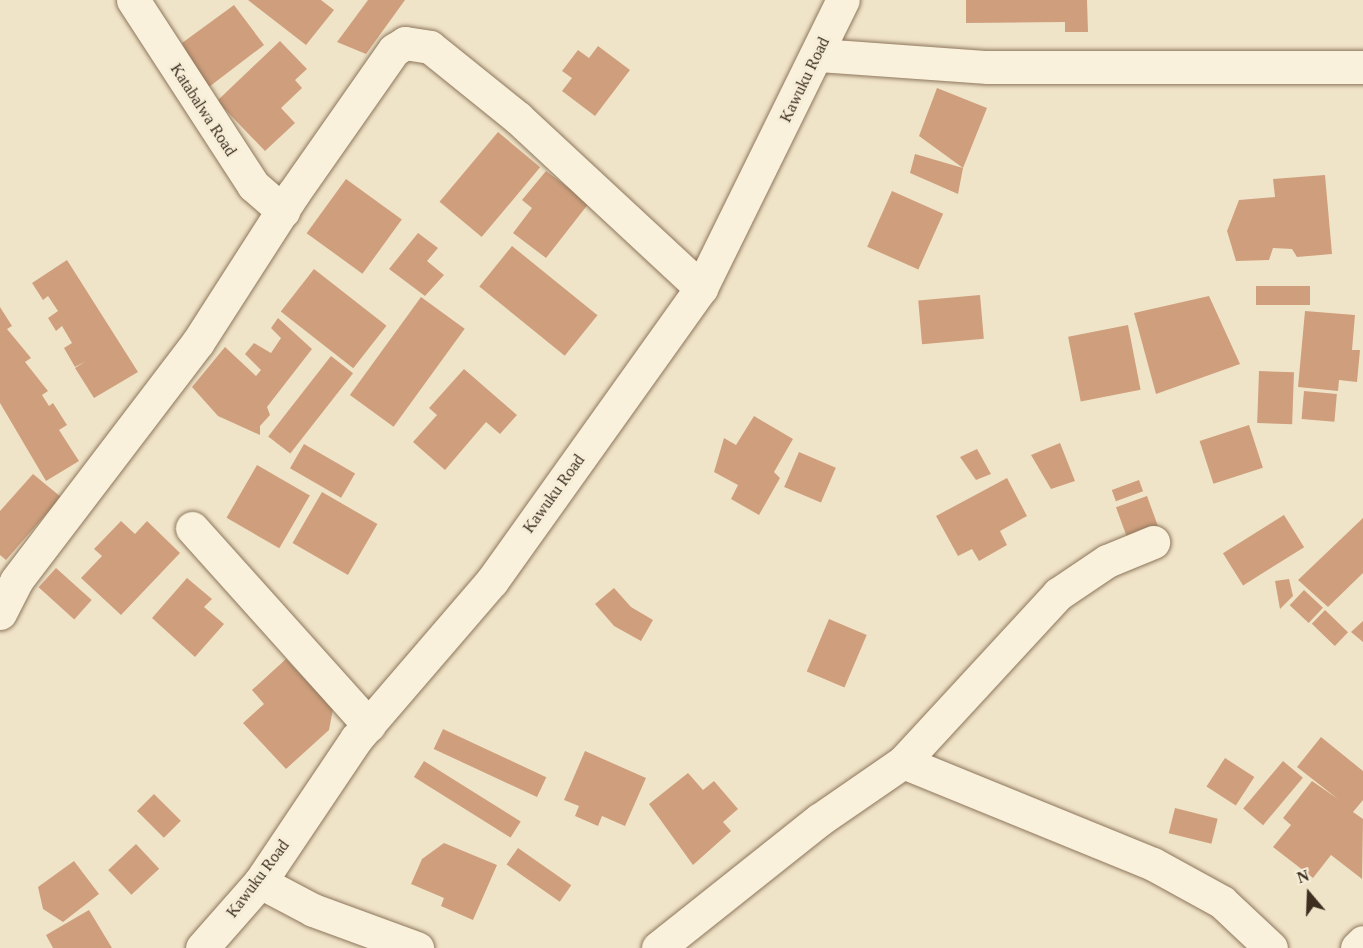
<!DOCTYPE html>
<style>
body{margin:0}
#map{position:relative;width:1363px;height:948px;overflow:hidden;background:#f0e4c8;font-family:Georgia,serif}
div>[style]{position:absolute}
.building>*{inset:0;background:#cf9f7d;transform-origin:0 0}
.roads{filter:drop-shadow(0 0 2px #8d765c) drop-shadow(0 0 2px #8d765c)}
.minor>*{height:33px;margin:-16.5px;padding:0 16.5px;transform-origin:16.5px;border-radius:16.5px;background:#faf1dc}
span{translate:-50% -50%;white-space:nowrap;text-align:center;line-height:1.15;-webkit-text-stroke:6px #f7eed8;paint-order:stroke}
.street-label{font-size:16px;color:#3d2e20}
.north{position:absolute;left:1279px;top:864px;width:60px;height:60px;-webkit-text-stroke:4px #f7eed8;paint-order:stroke;rotate:341deg;font-size:16px;font-weight:700;line-height:24px;text-align:center;color:#3d2e20}
.north::after{content:'';display:block;margin:auto;width:21px;height:27px;background:#3d2e20;clip-path:polygon(50% 0,100% 100%,50% 72%,0 100%)}
</style>
<div id="map">
<div class="building">
<div style="clip-path:polygon(248px 0,321px 0,334px 10px,306px 45px)"></div>
<div style="clip-path:polygon(368px 0,405px 0,366px 54px,337px 42px)"></div>
<div style="clip-path:polygon(966px 0,1087px 0,1088px 32px,1065px 32px,1065px 22px,966px 23px)"></div>
<div style="clip-path:polygon(234px 5px,264px 45px,205px 90px,182px 43px)"></div>
<div style="clip-path:polygon(280px 41px,307px 69px,295px 80px,302px 88px,281px 108px,295px 123px,265px 151px,217px 101px)"></div>
<div style="clip-path:polygon(598px 46px,630px 70px,595px 116px,562px 91px,572px 78px,562px 71px,578px 50px,589px 58px)"></div>
<div style="clip-path:polygon(937px 88px,987px 108px,963px 168px,958px 194px,910px 173px,915px 154px,963px 168px,919px 136px)"></div>
<div style="left:498px;top:132px;width:55px;height:91px;rotate:40deg"></div>
<div style="clip-path:polygon(546px 171px,589px 203px,546px 258px,513px 233px,532px 208px,522px 200px)"></div>
<div style="clip-path:polygon(1325px 175px,1332px 254px,1297px 257px,1292px 249px,1273px 248px,1269px 260px,1236px 261px,1227px 231px,1239px 200px,1275px 197px,1273px 179px)"></div>
<div style="left:346px;top:179px;width:69px;height:67px;rotate:36deg"></div>
<div style="left:892px;top:191px;width:56px;height:61px;rotate:24deg"></div>
<div style="clip-path:polygon(418px 233px,438px 248px,427px 261px,444px 275px,425px 296px,389px 269px)"></div>
<div style="left:512px;top:246px;width:110px;height:52px;rotate:39deg"></div>
<div style="clip-path:polygon(67px 260px,138px 372px,94px 398px,75px 368px,86px 361px,75px 367px,64px 348px,72px 343px,62px 326px,56px 331px,48px 318px,58px 311px,48px 296px,43px 300px,32px 283px)"></div>
<div style="left:314px;top:269px;width:92px;height:54px;rotate:38deg"></div>
<div style="left:1310px;top:286px;width:19px;height:54px;rotate:90deg"></div>
<div style="left:980px;top:295px;width:44px;height:62px;rotate:85deg"></div>
<div style="clip-path:polygon(1209px 296px,1240px 364px,1156px 394px,1134px 313px)"></div>
<div style="left:421px;top:297px;width:54px;height:121px;rotate:36deg"></div>
<div style="clip-path:polygon(0 307px,12px 326px,7px 329px,31px 358px,25px 362px,48px 391px,42px 395px,49px 406px,53px 403px,67px 425px,59px 430px,79px 461px,46px 481px,0 403px)"></div>
<div style="clip-path:polygon(1305px 311px,1355px 315px,1352px 350px,1360px 350px,1357px 382px,1339px 380px,1338px 391px,1298px 387px)"></div>
<div style="clip-path:polygon(278px 318px,312px 349px,267px 407px,270px 415px,260px 426px,260px 435px,218px 416px,192px 387px,225px 347px,256px 376px,261px 370px,245px 354px,254px 343px,271px 353px,281px 338px,271px 328px)"></div>
<div style="left:1128px;top:325px;width:66px;height:61px;rotate:79deg"></div>
<div style="left:331px;top:356px;width:28px;height:102px;rotate:38deg"></div>
<div style="clip-path:polygon(464px 369px,517px 415px,500px 434px,486px 422px,445px 470px,413px 442px,437px 415px,429px 408px)"></div>
<div style="left:1259px;top:371px;width:35px;height:52px;rotate:2deg"></div>
<div style="left:1304px;top:391px;width:33px;height:28px;rotate:5deg"></div>
<div style="clip-path:polygon(754px 416px,793px 439px,774px 472px,780px 478px,759px 515px,731px 499px,738px 485px,714px 472px,724px 438px,736px 445px)"></div>
<div style="left:1249px;top:425px;width:45px;height:52px;rotate:72deg"></div>
<div style="clip-path:polygon(1060px 443px,1075px 481px,1051px 489px,1031px 455px)"></div>
<div style="left:304px;top:444px;width:59px;height:28px;rotate:30deg"></div>
<div style="clip-path:polygon(977px 449px,991px 474px,976px 480px,960px 457px)"></div>
<div style="left:799px;top:452px;width:40px;height:38px;rotate:23deg"></div>
<div style="left:257px;top:465px;width:61px;height:61px;rotate:30deg"></div>
<div style="clip-path:polygon(33px 474px,61px 497px,6px 560px,0 555px,0 511px)"></div>
<div style="clip-path:polygon(1007px 478px,1027px 516px,1000px 531px,1007px 545px,979px 561px,972px 549px,958px 556px,936px 516px)"></div>
<div style="left:1139px;top:480px;width:12px;height:29px;rotate:70deg"></div>
<div style="left:322px;top:492px;width:64px;height:59px;rotate:30deg"></div>
<div style="left:1147px;top:496px;width:32px;height:33px;rotate:70deg"></div>
<div style="left:1284px;top:515px;width:38px;height:72px;rotate:58deg"></div>
<div style="clip-path:polygon(1363px 518px,1363px 573px,1328px 607px,1298px 580px)"></div>
<div style="clip-path:polygon(121px 521px,135px 534px,147px 521px,180px 553px,121px 615px,81px 578px,102px 556px,94px 549px)"></div>
<div style="left:56px;top:568px;width:48px;height:26px;rotate:42deg"></div>
<div style="clip-path:polygon(187px 578px,212px 599px,204px 607px,224px 624px,195px 657px,152px 618px)"></div>
<div style="clip-path:polygon(1289px 579px,1293px 596px,1280px 609px,1275px 581px)"></div>
<div style="clip-path:polygon(614px 588px,631px 607px,653px 620px,641px 641px,614px 626px,595px 604px)"></div>
<div style="left:1304px;top:590px;width:26px;height:21px;rotate:43deg"></div>
<div style="left:1325px;top:610px;width:32px;height:19px;rotate:44deg"></div>
<div style="left:829px;top:619px;width:41px;height:57px;rotate:23deg"></div>
<div style="clip-path:polygon(1363px 621px,1363px 642px,1351px 632px)"></div>
<div style="clip-path:polygon(286px 659px,333px 709px,329px 730px,286px 769px,243px 723px,264px 704px,252px 690px)"></div>
<div style="left:443px;top:729px;width:114px;height:22px;rotate:25deg"></div>
<div style="clip-path:polygon(1321px 737px,1363px 771px,1363px 800px,1353px 812px,1363px 819px,1362px 879px,1331px 855px,1313px 878px,1273px 847px,1291px 825px,1283px 818px,1312px 781px,1338px 799px,1297px 767px)"></div>
<div style="clip-path:polygon(585px 751px,646px 778px,625px 826px,602px 816px,598px 826px,575px 816px,579px 806px,564px 800px)"></div>
<div style="left:1225px;top:758px;width:35px;height:34px;rotate:33deg"></div>
<div style="left:424px;top:761px;width:114px;height:19px;rotate:32deg"></div>
<div style="left:1283px;top:761px;width:26px;height:62px;rotate:40deg"></div>
<div style="clip-path:polygon(688px 773px,703px 790px,714px 781px,738px 809px,723px 822px,731px 831px,693px 865px,649px 804px)"></div>
<div style="left:154px;top:794px;width:38px;height:24px;rotate:45deg"></div>
<div style="left:1175px;top:808px;width:44px;height:26px;rotate:14deg"></div>
<div style="clip-path:polygon(444px 843px,497px 865px,473px 920px,441px 906px,444px 898px,411px 884px,422px 859px)"></div>
<div style="left:136px;top:844px;width:34px;height:38px;rotate:47deg"></div>
<div style="left:518px;top:848px;width:65px;height:20px;rotate:35deg"></div>
<div style="clip-path:polygon(74px 861px,99px 894px,63px 922px,43px 909px,38px 887px)"></div>
<div style="clip-path:polygon(89px 910px,112px 948px,53px 948px,46px 935px)"></div>
</div>
<div class="roads">
<div class="minor">
<div style="left:133px;top:0;width:221px;rotate:57deg"></div>
<div style="left:253px;top:185px;width:40px;rotate:41deg"></div>
<div style="left:819px;top:55px;width:169px;rotate:4.1deg"></div>
<div style="left:988px;top:67px;width:375px"></div>
<div style="left:192px;top:528px;width:265px;rotate:48.1deg"></div>
<div style="left:0;top:613px;width:36px;rotate:-63deg"></div>
<div style="left:16px;top:581px;width:300px;rotate:-52.7deg"></div>
<div style="left:198px;top:342px;width:176px;rotate:-57.3deg"></div>
<div style="left:293px;top:194px;width:176px;rotate:-55deg"></div>
<div style="left:394px;top:50px;width:13px;rotate:-32deg"></div>
<div style="left:405px;top:43px;width:25px;rotate:9deg"></div>
<div style="left:430px;top:47px;width:113px;rotate:38.9deg"></div>
<div style="left:518px;top:118px;width:250px;rotate:42.9deg"></div>
<div style="left:903px;top:762px;width:229px;rotate:-47.3deg"></div>
<div style="left:1058px;top:594px;width:59px;rotate:-34deg"></div>
<div style="left:1107px;top:561px;width:50px;rotate:-22.4deg"></div>
<div style="left:260px;top:882px;width:60px;rotate:27.8deg"></div>
<div style="left:313px;top:910px;width:111px;rotate:20.1deg"></div>
<div style="left:202px;top:948px;width:88px;rotate:-48.7deg"></div>
<div style="left:260px;top:882px;width:172px;rotate:-56.1deg"></div>
<div style="left:356px;top:739px;width:208px;rotate:-49.3deg"></div>
<div style="left:492px;top:581px;width:360px;rotate:-54.5deg"></div>
<div style="left:701px;top:288px;width:321px;rotate:-63.8deg"></div>
<div style="left:658px;top:948px;width:206px;rotate:-38.5deg"></div>
<div style="left:819px;top:820px;width:102px;rotate:-34.6deg"></div>
<div style="left:903px;top:762px;width:270px;rotate:22.2deg"></div>
<div style="left:1153px;top:864px;width:79px;rotate:28.8deg"></div>
<div style="left:1222px;top:902px;width:67px;rotate:43.2deg"></div>
<div style="left:1357px;top:948px;width:8px;rotate:-45deg"></div>
</div>
</div>
<div class="street-label">
<span style="left:805px;top:80px;rotate:-64deg">Kawuku Road</span>
<span style="left:203px;top:110px;rotate:57deg">Katabalwa Road</span>
<span style="left:554px;top:494px;rotate:-54deg">Kawuku Road</span>
<span style="left:258px;top:879px;rotate:-53deg">Kawuku Road</span>
</div>
<div class="north">N</div>
</div>
